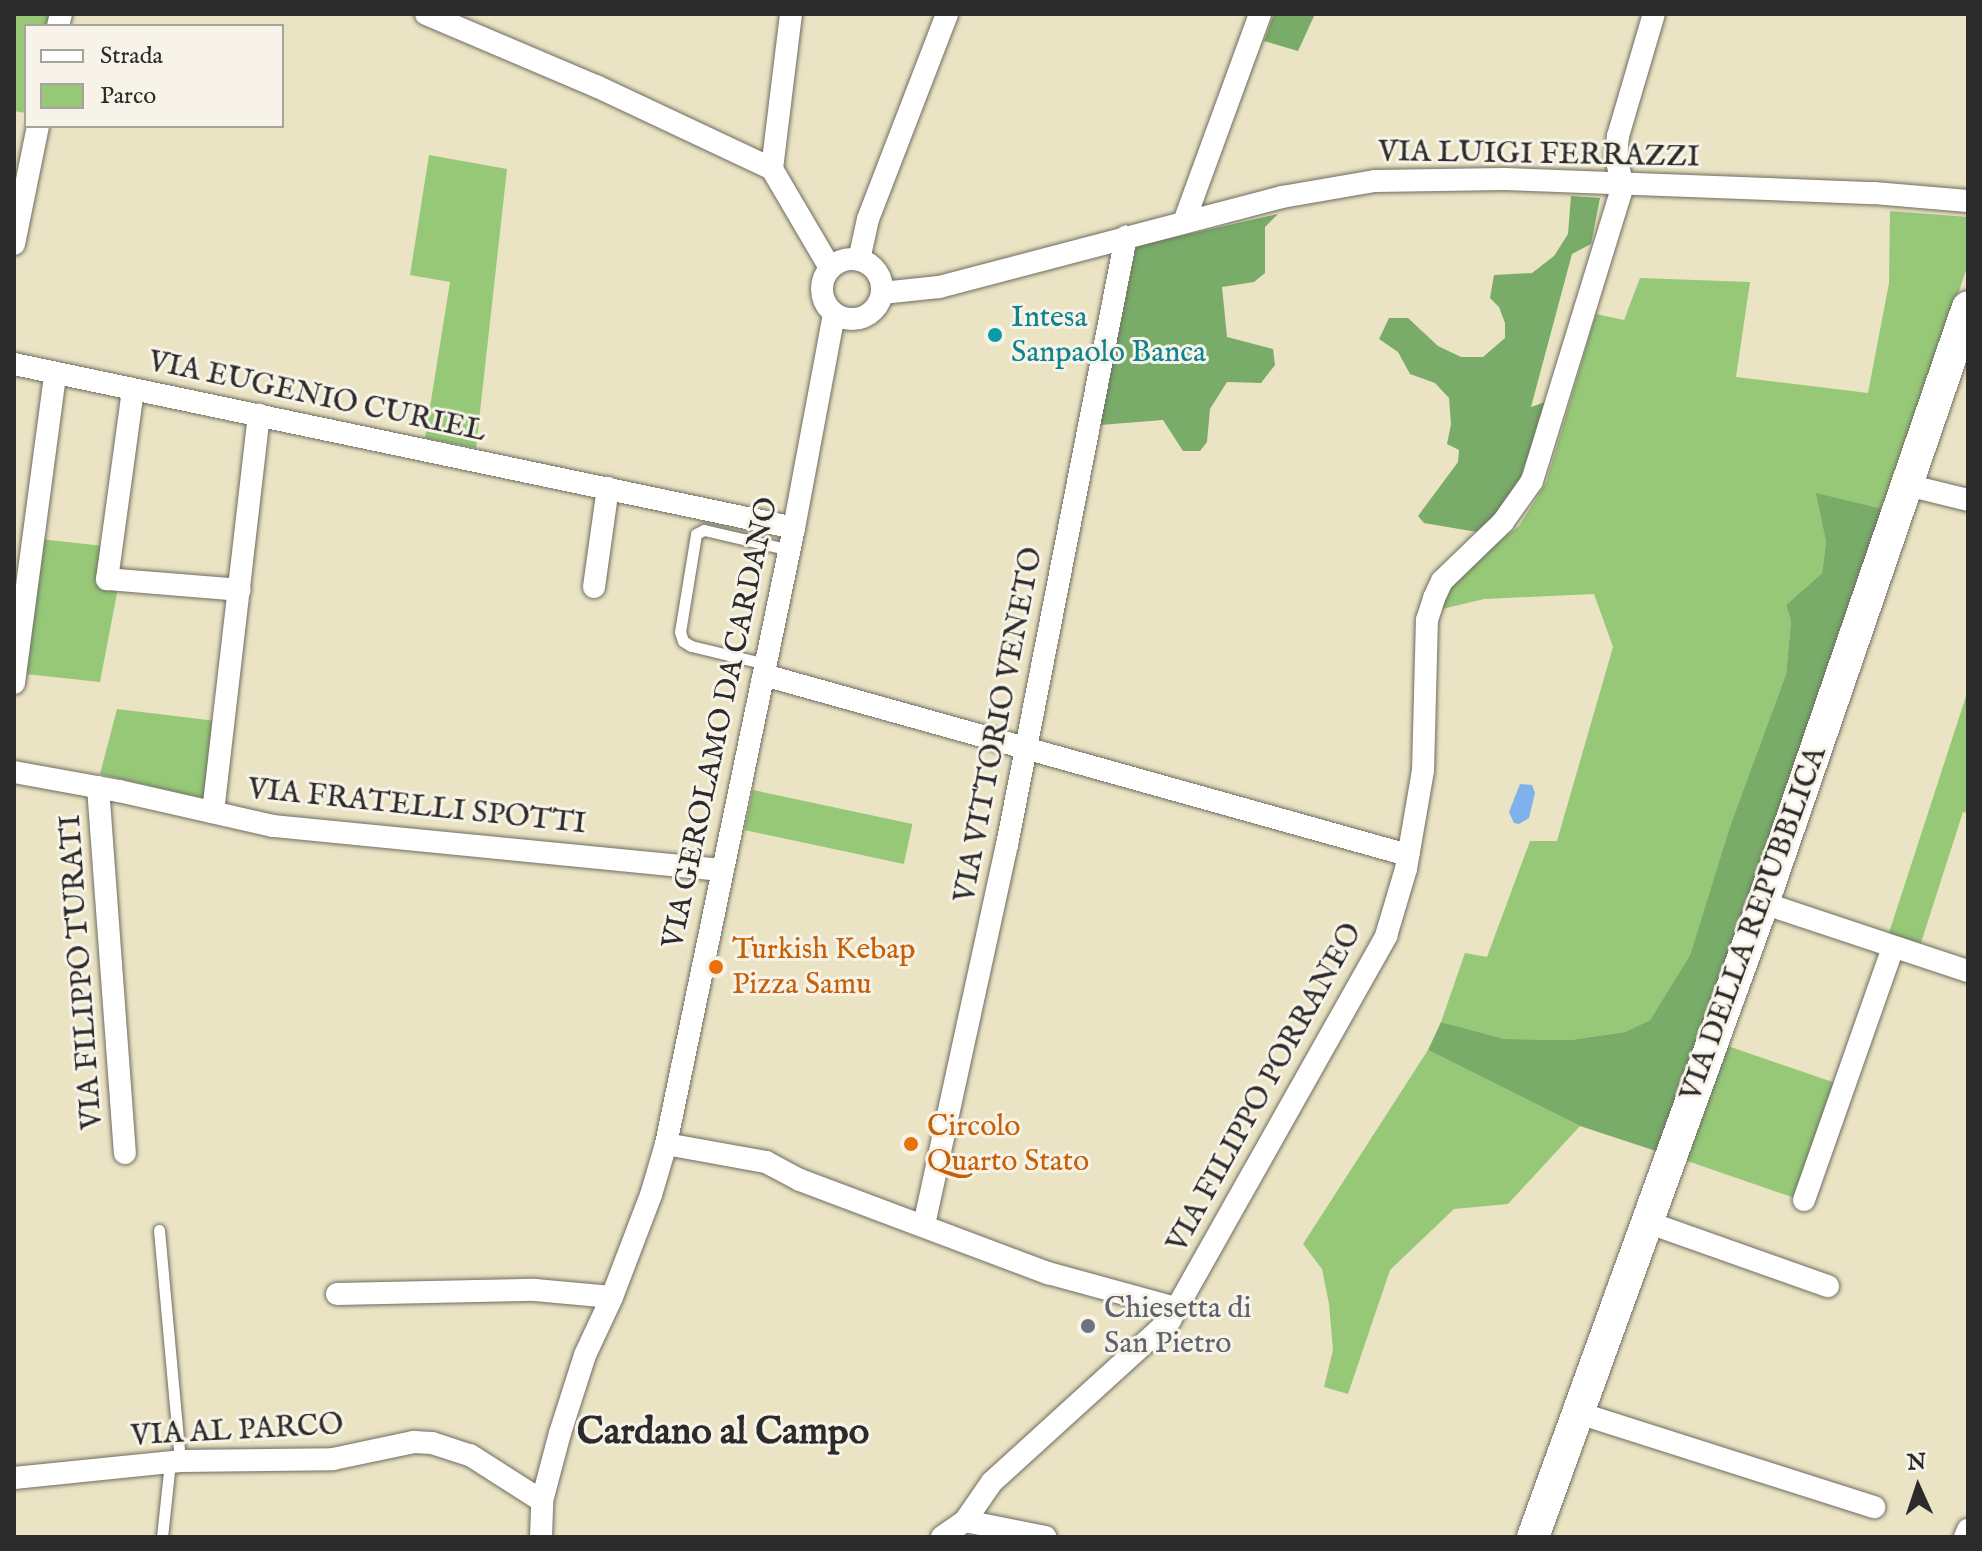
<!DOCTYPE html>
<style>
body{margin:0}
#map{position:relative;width:1982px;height:1551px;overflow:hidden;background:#ebe4c4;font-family:"IM FELL English",serif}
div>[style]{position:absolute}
.green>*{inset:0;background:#96c878;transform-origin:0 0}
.forest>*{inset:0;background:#78ac68}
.water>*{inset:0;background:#7fb1eb}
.roads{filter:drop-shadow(0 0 2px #6e6c61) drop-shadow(0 0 2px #6e6c61)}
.lane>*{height:11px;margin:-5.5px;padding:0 5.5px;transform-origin:5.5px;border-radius:5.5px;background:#fff}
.street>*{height:22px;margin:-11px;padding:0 11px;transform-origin:11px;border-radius:11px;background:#fff}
.street>.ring{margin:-11px;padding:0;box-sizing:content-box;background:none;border:22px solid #fff;border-radius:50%}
.secondary>*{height:32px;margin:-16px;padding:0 16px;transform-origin:16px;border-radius:16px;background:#fff}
.dots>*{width:22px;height:22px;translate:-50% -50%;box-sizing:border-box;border:4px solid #f7f3e8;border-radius:50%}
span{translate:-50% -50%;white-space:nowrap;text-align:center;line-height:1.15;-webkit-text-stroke:6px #f7f3e8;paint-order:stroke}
.street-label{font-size:30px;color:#2b2b2b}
.culture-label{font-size:30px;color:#0d838f}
.left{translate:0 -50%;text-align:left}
.food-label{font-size:30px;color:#c56008}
.worship-label{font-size:30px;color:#5b616d}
.district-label{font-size:38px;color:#2b2b2b;font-weight:700}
.frame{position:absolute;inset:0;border:16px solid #2b2b2b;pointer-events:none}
.legend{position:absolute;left:24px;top:24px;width:260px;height:104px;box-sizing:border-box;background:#f7f3e8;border:2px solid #a5a39c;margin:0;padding:10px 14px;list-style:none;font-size:24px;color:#2b2b2b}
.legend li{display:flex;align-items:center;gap:16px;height:40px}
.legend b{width:40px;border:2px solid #a5a39c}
.north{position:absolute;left:1878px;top:1447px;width:80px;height:80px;-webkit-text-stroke:6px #f7f3e8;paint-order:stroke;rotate:357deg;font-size:22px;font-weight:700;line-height:32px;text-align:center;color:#2b2b2b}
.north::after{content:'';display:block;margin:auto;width:28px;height:36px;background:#2b2b2b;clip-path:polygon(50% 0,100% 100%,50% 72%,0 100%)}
</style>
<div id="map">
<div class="green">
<div style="clip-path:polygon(14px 14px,52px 16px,50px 26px,26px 26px,26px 113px,14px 111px)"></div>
<div style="clip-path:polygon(429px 155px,507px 169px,476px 448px,425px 438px,450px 282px,410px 275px)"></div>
<div style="clip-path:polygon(1890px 211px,1968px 217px,1968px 264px,1887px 510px,1817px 494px,1826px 542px,1822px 573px,1786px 605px,1791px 621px,1786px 674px,1730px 826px,1690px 955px,1650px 1020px,1625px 1032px,1570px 1040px,1505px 1039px,1441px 1022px,1465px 953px,1487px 957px,1530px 841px,1557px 841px,1613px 647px,1594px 594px,1484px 599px,1438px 610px,1447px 590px,1472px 563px,1519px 526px,1546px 483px,1596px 314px,1624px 320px,1640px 278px,1750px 282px,1736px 377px,1868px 393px,1889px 283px)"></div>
<div style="clip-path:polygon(40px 539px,103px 546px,118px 588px,100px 682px,25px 674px)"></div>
<div style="clip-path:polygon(1968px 690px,1968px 813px,1963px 812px,1920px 946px,1888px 936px)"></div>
<div style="clip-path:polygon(117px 709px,216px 721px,207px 799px,100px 774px)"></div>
<div style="left:753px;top:790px;width:163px;height:41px;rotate:12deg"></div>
<div style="left:1725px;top:1045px;width:116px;height:122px;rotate:19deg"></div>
<div style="clip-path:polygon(1428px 1050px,1580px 1126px,1508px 1204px,1454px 1209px,1390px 1270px,1348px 1394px,1324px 1387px,1333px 1350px,1329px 1304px,1322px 1269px,1303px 1244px)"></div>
</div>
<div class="forest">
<div style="clip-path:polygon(1274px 14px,1315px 14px,1298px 51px,1264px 41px)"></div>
<div style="clip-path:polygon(1571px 196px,1600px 198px,1591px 244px,1572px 254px,1531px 407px,1548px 401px,1511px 503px,1477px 532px,1424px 523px,1418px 516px,1458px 462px,1459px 450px,1447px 444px,1451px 424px,1449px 398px,1435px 383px,1410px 374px,1398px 352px,1379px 339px,1389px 318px,1408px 318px,1438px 346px,1461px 357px,1483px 357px,1505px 338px,1505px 323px,1499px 307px,1490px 298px,1494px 275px,1532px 273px,1554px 256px,1568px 234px)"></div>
<div style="clip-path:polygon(1278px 214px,1265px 227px,1265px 273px,1254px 282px,1222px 287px,1227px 337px,1273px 349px,1275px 365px,1261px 383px,1227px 382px,1210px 409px,1207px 442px,1200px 451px,1183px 451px,1163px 420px,1100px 425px,1136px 246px)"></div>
<div style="clip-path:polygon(1816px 493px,1887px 510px,1662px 1153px,1580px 1126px,1428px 1050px,1441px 1022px,1505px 1039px,1570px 1040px,1625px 1032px,1650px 1020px,1690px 955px,1730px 826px,1786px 674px,1791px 621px,1786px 605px,1822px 573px,1826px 542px)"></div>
</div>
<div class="water">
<div style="clip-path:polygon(1520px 784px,1532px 785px,1535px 793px,1529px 818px,1519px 824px,1514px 823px,1509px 812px)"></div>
</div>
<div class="roads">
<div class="lane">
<div style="left:766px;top:664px;width:77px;rotate:-166.5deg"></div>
<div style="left:691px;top:646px;width:9px;rotate:-148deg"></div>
<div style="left:683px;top:641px;width:9px;rotate:-108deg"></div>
<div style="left:680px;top:632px;width:99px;rotate:-80.7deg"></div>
<div style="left:696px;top:534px;width:9px;rotate:-27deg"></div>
<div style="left:704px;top:530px;width:88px;rotate:13.1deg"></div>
<div style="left:159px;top:1230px;width:232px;rotate:84.8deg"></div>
<div style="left:162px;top:1537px;width:75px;rotate:-83.9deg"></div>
</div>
<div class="street">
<div style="left:426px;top:14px;width:185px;rotate:23deg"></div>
<div style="left:596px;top:86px;width:195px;rotate:25.2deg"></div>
<div style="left:791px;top:14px;width:156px;rotate:97deg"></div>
<div style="left:772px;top:169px;width:115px;rotate:59.6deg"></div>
<div style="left:58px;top:26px;width:12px;rotate:-76deg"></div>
<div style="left:1623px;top:186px;width:29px;rotate:-104deg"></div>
<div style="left:1616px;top:158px;width:22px;rotate:-85deg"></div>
<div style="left:1618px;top:136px;width:127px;rotate:-73.6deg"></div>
<div style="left:1184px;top:222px;width:221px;rotate:-69.9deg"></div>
<div style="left:14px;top:244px;width:120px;rotate:-78.5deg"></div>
<div class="ring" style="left:822px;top:259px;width:38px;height:38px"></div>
<div style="left:859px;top:260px;width:42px;rotate:-77.6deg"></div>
<div style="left:868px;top:219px;width:220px;rotate:-68.9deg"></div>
<div style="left:882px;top:293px;width:57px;rotate:-6deg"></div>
<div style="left:939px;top:287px;width:355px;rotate:-14.7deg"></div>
<div style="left:1282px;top:197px;width:94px;rotate:-9.8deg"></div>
<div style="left:1375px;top:181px;width:130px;rotate:-0.9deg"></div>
<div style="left:1505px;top:179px;width:369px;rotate:2.2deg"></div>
<div style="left:1874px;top:193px;width:94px;rotate:4.9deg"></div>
<div style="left:14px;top:364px;width:797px;rotate:11.87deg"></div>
<div style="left:133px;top:390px;width:191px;rotate:97.8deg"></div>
<div style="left:107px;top:579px;width:133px;rotate:4.7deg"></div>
<div style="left:1907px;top:485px;width:63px;rotate:13.8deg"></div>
<div style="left:594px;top:587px;width:100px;rotate:-82deg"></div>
<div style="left:764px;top:675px;width:669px;rotate:15.62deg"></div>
<div style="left:14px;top:683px;width:312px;rotate:-82.4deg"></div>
<div style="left:14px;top:772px;width:107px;rotate:10.3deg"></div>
<div style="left:119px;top:791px;width:158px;rotate:12.8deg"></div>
<div style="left:273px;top:826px;width:450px;rotate:5.6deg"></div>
<div style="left:98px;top:787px;width:367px;rotate:85.8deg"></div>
<div style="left:213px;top:812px;width:400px;rotate:-83.4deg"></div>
<div style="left:1763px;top:903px;width:216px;rotate:18.4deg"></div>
<div style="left:666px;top:1144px;width:102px;rotate:10.2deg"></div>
<div style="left:766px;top:1162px;width:38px;rotate:28deg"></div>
<div style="left:800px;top:1180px;width:265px;rotate:20.6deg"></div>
<div style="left:1048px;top:1273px;width:133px;rotate:15.3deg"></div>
<div style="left:1804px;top:1200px;width:268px;rotate:-70.6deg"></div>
<div style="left:1647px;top:1222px;width:192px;rotate:19.5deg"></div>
<div style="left:924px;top:1225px;width:389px;rotate:-77.7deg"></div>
<div style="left:1007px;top:845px;width:620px;rotate:-78.93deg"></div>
<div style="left:337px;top:1294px;width:198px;rotate:-1.2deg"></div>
<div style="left:535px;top:1290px;width:77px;rotate:5.2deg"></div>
<div style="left:1579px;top:1413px;width:310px;rotate:17.7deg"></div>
<div style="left:14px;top:1478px;width:167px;rotate:-5.8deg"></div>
<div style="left:180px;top:1461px;width:153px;rotate:-0.7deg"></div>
<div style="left:333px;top:1459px;width:83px;rotate:-11.9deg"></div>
<div style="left:414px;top:1442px;width:18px;rotate:3deg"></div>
<div style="left:432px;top:1443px;width:40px;rotate:18deg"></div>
<div style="left:470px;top:1455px;width:85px;rotate:32.6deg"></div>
<div style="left:965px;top:1521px;width:82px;rotate:11.3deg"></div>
<div style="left:541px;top:1537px;width:36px;rotate:-88deg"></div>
<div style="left:542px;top:1501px;width:70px;rotate:-75.2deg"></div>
<div style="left:560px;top:1433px;width:82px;rotate:-72.2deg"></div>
<div style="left:585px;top:1355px;width:64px;rotate:-65deg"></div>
<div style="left:612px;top:1297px;width:109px;rotate:-69.1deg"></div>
<div style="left:651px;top:1195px;width:53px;rotate:-73.6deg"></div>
<div style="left:666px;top:1144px;width:629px;rotate:-78.26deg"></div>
<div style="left:794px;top:528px;width:217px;rotate:-79.4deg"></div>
<div style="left:942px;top:1537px;width:28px;rotate:-35deg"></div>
<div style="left:965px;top:1521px;width:47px;rotate:-55.3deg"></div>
<div style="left:992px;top:1482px;width:241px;rotate:-42.3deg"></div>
<div style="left:1170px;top:1320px;width:441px;rotate:-60.6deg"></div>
<div style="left:1386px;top:936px;width:70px;rotate:-73.4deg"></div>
<div style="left:1406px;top:869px;width:99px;rotate:-80.2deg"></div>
<div style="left:1423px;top:771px;width:151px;rotate:-88.5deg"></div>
<div style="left:1427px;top:620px;width:23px;rotate:-72deg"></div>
<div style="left:1434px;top:598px;width:19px;rotate:-65deg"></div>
<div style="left:1442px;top:581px;width:85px;rotate:-44deg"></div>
<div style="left:1503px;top:522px;width:50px;rotate:-54.7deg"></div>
<div style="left:1532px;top:481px;width:309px;rotate:-72.9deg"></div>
<div style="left:1965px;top:1537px;width:8px;rotate:-67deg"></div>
</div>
<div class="secondary">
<div style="left:1533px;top:1537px;width:674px;rotate:-70.06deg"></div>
<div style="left:1763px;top:903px;width:630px;rotate:-71.02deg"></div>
</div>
</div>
<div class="dots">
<div style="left:995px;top:335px;background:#0f9aa8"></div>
<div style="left:716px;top:967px;background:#e8710a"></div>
<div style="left:911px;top:1144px;background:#e8710a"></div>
<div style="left:1088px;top:1326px;background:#6b7280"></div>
</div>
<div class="street-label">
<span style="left:1539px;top:155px;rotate:1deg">VIA LUIGI FERRAZZI</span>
<span style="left:317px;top:397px;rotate:12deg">VIA EUGENIO CURIEL</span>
<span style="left:721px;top:723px;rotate:-78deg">VIA GEROLAMO DA CARDANO</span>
<span style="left:999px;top:725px;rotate:-79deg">VIA VITTORIO VENETO</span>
<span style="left:417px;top:807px;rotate:6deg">VIA FRATELLI SPOTTI</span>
<span style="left:1754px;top:924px;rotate:-70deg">VIA DELLA REPUBBLICA</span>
<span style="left:82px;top:972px;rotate:-94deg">VIA FILIPPO TURATI</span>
<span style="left:1265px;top:1088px;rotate:-61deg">VIA FILIPPO PORRANEO</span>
<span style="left:237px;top:1431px;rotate:-3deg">VIA AL PARCO</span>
</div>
<div class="culture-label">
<span class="left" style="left:1011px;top:335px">Intesa<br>Sanpaolo Banca</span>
</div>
<div class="food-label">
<span class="left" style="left:732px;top:967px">Turkish Kebap<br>Pizza Samu</span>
<span class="left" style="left:927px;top:1144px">Circolo<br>Quarto Stato</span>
</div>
<div class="worship-label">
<span class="left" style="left:1104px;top:1326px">Chiesetta di<br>San Pietro</span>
</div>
<div class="district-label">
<span style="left:723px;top:1434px">Cardano al Campo</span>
</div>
<div class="frame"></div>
<ul class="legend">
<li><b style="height:10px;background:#fff"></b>Strada</li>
<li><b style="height:22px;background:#96c878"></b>Parco</li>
</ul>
<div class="north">N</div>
</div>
